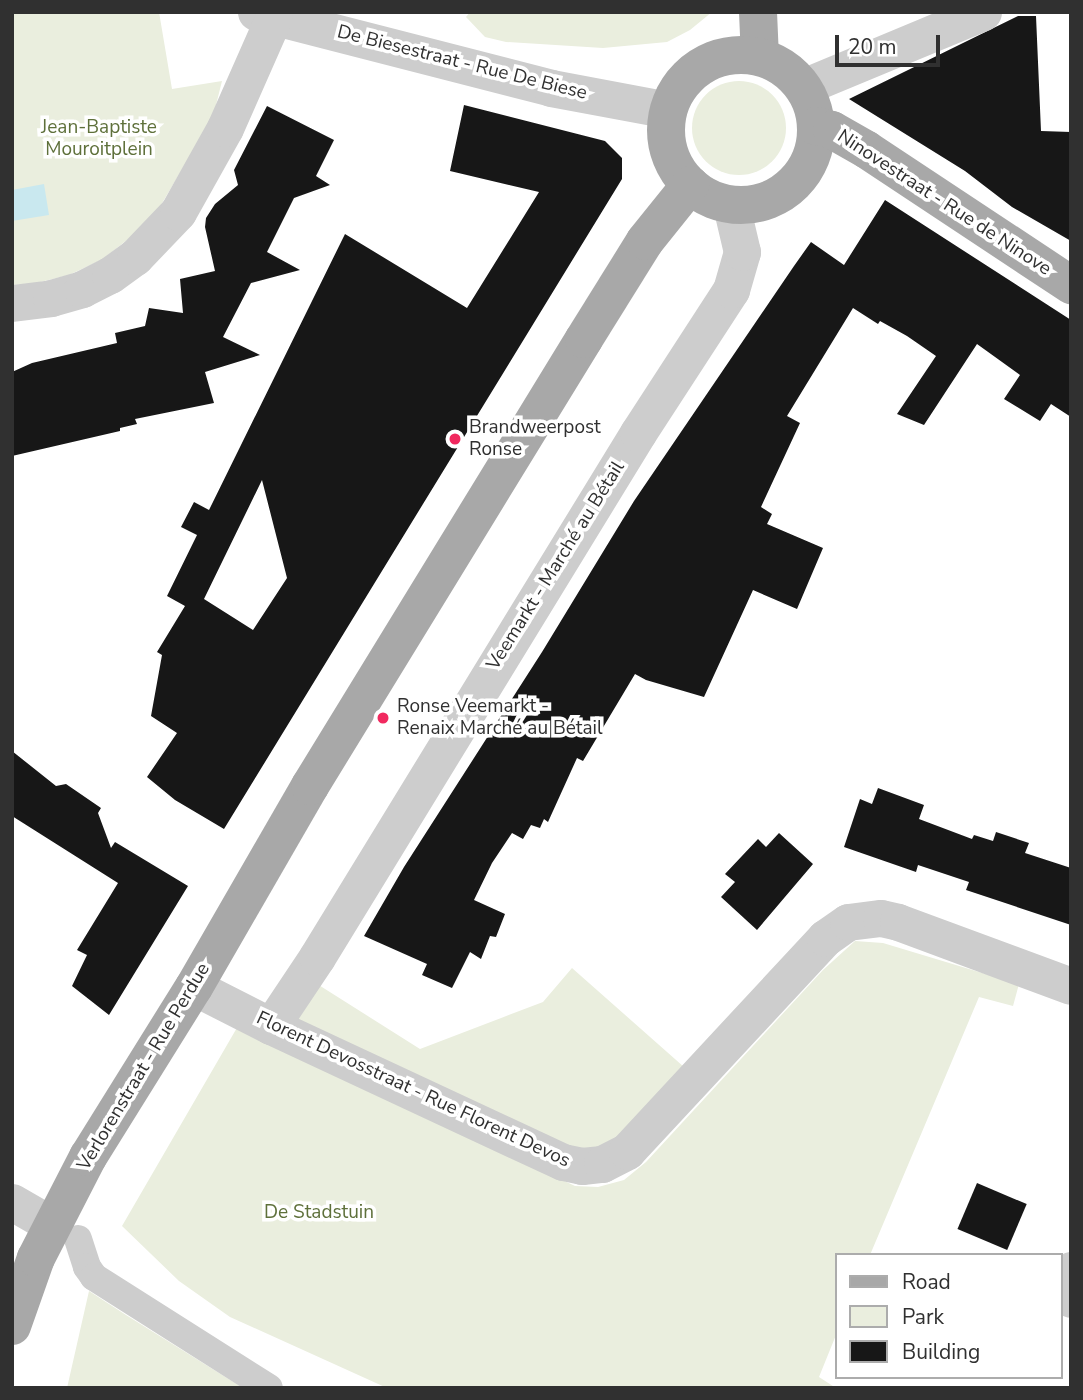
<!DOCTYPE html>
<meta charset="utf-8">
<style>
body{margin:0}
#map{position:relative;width:1083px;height:1400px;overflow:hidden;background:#fff;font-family:"Nunito Sans",sans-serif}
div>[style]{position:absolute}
.green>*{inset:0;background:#eaeede}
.round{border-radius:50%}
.water>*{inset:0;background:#c9e8ef}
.building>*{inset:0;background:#171717;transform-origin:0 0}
.pedestrian>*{height:28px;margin:-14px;padding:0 14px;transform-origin:14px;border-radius:14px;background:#cdcdcd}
.minor>*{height:37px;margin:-18.5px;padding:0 18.5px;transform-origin:18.5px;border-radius:18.5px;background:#cdcdcd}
.primary>*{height:38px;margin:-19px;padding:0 19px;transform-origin:19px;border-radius:19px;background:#a8a8a8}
.primary>.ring{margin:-19px;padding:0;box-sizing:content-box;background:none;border:38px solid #a8a8a8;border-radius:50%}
.dots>*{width:19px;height:19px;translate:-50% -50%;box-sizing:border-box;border:4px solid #fff;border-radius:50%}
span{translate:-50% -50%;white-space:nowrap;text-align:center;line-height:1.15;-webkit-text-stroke:7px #fff;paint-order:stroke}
.street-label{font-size:19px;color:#303030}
.park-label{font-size:19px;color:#5e703a}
.poi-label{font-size:19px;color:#303030}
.left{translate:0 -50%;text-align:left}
.frame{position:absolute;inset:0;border:14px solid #303030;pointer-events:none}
.legend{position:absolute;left:835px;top:1253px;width:228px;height:126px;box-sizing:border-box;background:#fff;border:2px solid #acacac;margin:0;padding:9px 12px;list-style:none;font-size:21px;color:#303030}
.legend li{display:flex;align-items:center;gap:14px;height:35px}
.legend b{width:35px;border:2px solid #acacac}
.scale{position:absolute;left:835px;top:35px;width:105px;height:32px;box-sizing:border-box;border:4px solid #303030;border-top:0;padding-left:9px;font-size:21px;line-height:24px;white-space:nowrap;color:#303030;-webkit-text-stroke:5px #fff;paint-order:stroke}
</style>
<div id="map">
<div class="green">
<div style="clip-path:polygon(12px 12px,159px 12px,172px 89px,222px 81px,213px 117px,158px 210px,132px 236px,103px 259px,69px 275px,32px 284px,12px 285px)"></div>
<div style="clip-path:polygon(470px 12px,712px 12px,690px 30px,667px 42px,603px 48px,506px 42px,485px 37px,466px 17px)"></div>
<div class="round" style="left:692px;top:81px;width:94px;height:94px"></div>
<div style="clip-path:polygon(855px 941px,883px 943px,1019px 984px,1013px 1006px,979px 997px,870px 1255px,836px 1255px,836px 1335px,819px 1377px,836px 1388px,387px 1388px,230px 1317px,179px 1281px,122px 1226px,238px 1026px,575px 1186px,598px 1187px,624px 1180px,646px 1162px,823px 970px)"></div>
<div style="clip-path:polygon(572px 968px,684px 1067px,610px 1146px,581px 1153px,293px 1018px,314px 982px,420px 1049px,543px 1002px)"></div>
<div style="clip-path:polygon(89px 1291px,126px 1315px,243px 1388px,67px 1388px)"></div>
</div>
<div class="water">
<div style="clip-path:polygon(44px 184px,49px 215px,12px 221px,12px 190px)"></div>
</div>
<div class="building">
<div style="clip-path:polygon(1018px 16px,1036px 16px,1041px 131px,1071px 132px,1071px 241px,1012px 207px,965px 171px,849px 99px)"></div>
<div style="clip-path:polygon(evenodd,464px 105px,605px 141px,622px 158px,622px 179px,224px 829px,175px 800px,147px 777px,177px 733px,151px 716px,162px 655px,157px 652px,185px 606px,167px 596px,197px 535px,181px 527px,194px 502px,209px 510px,345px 234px,467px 308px,539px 192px,450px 171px,464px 105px,262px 480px,287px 578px,253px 630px,204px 599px,262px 480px)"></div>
<div style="clip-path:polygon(267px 106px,334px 140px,316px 176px,330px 185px,294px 198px,267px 252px,300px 270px,251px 283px,223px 337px,260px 355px,205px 372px,214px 403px,135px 419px,137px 424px,120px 428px,120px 431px,12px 456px,12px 372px,32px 363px,117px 343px,115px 333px,145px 326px,149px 308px,183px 313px,180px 279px,215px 271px,205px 227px,206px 218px,215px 204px,238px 185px,234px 170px)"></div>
<div style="clip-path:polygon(885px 200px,1071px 320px,1071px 417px,1051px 404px,1040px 421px,1004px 399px,1020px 375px,977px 344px,924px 425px,897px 414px,936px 356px,907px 336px,880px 321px,878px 324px,853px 308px,787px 416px,800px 423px,761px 507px,772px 514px,767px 524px,823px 548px,797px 609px,753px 590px,704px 697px,646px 680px,635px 674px,583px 761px,577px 758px,548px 822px,544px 819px,540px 828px,531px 825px,523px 839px,512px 833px,492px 863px,474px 900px,505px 914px,496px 937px,490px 936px,481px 959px,470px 952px,452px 988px,422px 975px,427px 964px,364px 936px,404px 867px,542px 652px,634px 501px,794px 266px,811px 242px,844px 265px)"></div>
<div style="clip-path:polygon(12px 751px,56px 786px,66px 784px,101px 808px,98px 813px,111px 848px,115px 842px,188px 886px,109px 1015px,72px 986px,87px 955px,77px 950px,118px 883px,12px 816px)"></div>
<div style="clip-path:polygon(878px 788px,924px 805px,919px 819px,972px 839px,974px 835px,993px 841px,996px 832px,1029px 843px,1025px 853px,1071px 868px,1071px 925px,966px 890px,969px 882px,918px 865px,916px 872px,844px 847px,860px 799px,872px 804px)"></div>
<div style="clip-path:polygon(779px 833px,813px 864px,757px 930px,721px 897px,735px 882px,725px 874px,758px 839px,766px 847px)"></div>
<div style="left:977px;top:1183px;width:54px;height:50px;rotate:23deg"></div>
</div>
<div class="pedestrian">
<div style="left:78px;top:1239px;width:29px;rotate:72deg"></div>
<div style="left:87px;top:1267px;width:12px;rotate:55deg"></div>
<div style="left:94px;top:1277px;width:207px;rotate:32.4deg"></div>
</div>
<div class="minor">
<div style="left:256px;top:12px;width:305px;rotate:14.4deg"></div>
<div style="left:551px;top:88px;width:119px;rotate:10.6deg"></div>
<div style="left:803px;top:87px;width:195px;rotate:-22.6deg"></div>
<div style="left:12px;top:303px;width:39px;rotate:-7deg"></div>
<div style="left:51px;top:298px;width:32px;rotate:-16deg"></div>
<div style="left:82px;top:289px;width:31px;rotate:-27deg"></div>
<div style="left:110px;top:275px;width:31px;rotate:-36deg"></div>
<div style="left:135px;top:257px;width:62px;rotate:-46.3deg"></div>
<div style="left:178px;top:212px;width:96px;rotate:-60.8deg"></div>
<div style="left:225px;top:128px;width:121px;rotate:-66.2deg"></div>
<div style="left:194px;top:987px;width:86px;rotate:26.9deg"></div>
<div style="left:271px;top:1026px;width:322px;rotate:25deg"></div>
<div style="left:563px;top:1162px;width:19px;rotate:12deg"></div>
<div style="left:582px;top:1166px;width:20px;rotate:-6deg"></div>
<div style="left:602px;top:1164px;width:28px;rotate:-27deg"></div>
<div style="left:627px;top:1151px;width:291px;rotate:-47.1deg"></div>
<div style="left:825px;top:938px;width:28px;rotate:-35deg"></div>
<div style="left:848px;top:922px;width:33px;rotate:-7deg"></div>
<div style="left:881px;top:918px;width:17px;rotate:13deg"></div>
<div style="left:898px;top:922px;width:184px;rotate:20.3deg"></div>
<div style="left:271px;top:1026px;width:83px;rotate:-56.3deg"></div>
<div style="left:317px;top:957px;width:615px;rotate:-58.51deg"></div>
<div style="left:638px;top:433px;width:171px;rotate:-57deg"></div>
<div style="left:731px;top:290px;width:40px;rotate:-74deg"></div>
<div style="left:742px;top:252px;width:48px;rotate:-103.2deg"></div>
<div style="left:12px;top:1202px;width:46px;rotate:29.9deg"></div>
<div style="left:1071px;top:1270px;width:26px;rotate:115deg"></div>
<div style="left:1060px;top:1294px;width:12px;rotate:24deg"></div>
</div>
<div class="primary">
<div style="left:758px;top:12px;width:45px;rotate:87.5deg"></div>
<div class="ring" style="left:666px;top:55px;width:112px;height:112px"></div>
<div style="left:816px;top:126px;width:16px;rotate:14deg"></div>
<div style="left:832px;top:130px;width:40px;rotate:29.7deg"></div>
<div style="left:867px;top:150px;width:245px;rotate:33.5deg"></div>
<div style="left:12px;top:1326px;width:72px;rotate:-70.6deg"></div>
<div style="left:36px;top:1258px;width:114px;rotate:-62.8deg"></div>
<div style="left:88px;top:1157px;width:200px;rotate:-58.1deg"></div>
<div style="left:194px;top:987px;width:232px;rotate:-60deg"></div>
<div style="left:310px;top:786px;width:524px;rotate:-58.49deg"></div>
<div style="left:584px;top:339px;width:115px;rotate:-58.1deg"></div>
<div style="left:645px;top:241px;width:72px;rotate:-51.2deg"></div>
</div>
<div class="dots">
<div style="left:455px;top:439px;background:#f1295f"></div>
<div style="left:383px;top:718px;background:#f1295f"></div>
</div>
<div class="street-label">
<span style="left:462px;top:63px;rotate:14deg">De Biesestraat - Rue De Biese</span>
<span style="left:944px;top:203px;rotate:33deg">Ninovestraat - Rue de Ninove</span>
<span style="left:556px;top:566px;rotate:-58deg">Veemarkt - Marché au Bétail</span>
<span style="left:144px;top:1067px;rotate:-59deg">Verlorenstraat - Rue Perdue</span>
<span style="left:413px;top:1090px;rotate:25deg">Florent Devosstraat - Rue Florent Devos</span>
</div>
<div class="park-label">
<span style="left:99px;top:139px">Jean-Baptiste<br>Mouroitplein</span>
<span style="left:319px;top:1213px">De Stadstuin</span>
</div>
<div class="poi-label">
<span class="left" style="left:469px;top:439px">Brandweerpost<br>Ronse</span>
<span class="left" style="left:397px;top:718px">Ronse Veemarkt -<br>Renaix Marché au Bétail</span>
</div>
<div class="frame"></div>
<ul class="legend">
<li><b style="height:9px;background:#a8a8a8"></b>Road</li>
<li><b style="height:19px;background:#eaeede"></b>Park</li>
<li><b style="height:19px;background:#171717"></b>Building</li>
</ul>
<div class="scale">20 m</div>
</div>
